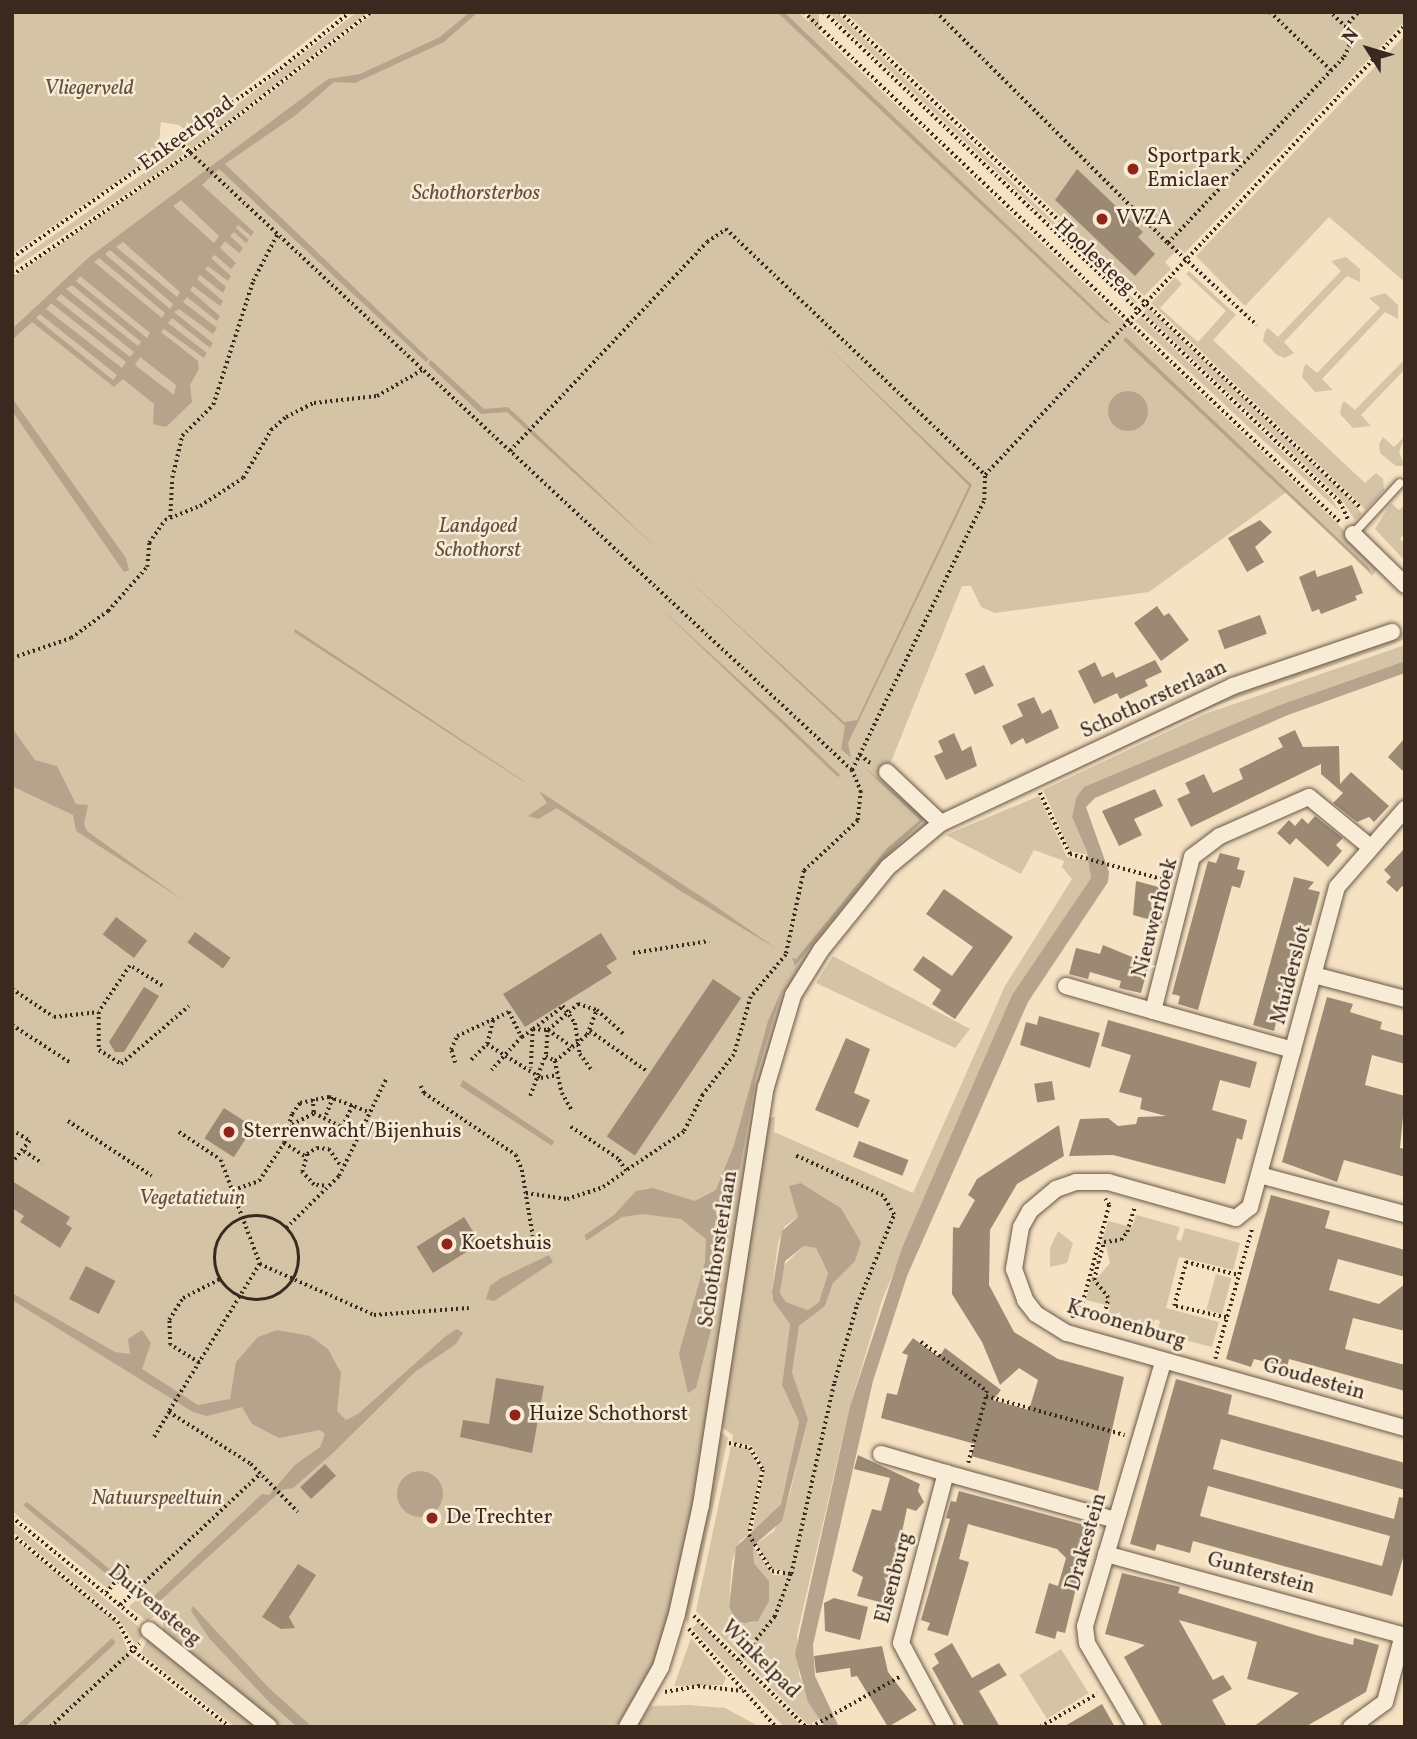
<!DOCTYPE html>
<style>
body{margin:0}
#map{position:relative;width:1417px;height:1739px;overflow:hidden;background:#f5e2c2;font-family:Vollkorn,serif}
div>[style]{position:absolute}
.green>*{inset:0;background:#d5c3a6;transform-origin:0 0}
.water>*{inset:0;background:#b6a38b}
.round{border-radius:50%}
.stream>*{height:6px;margin:-3px;padding:0 3px;transform-origin:3px;border-radius:3px;background:#b6a38b}
.building>*{inset:0;background:#9c8974;transform-origin:0 0}
.path>*{height:3.5px;margin-top:-1.75px;transform-origin:0;background:repeating-linear-gradient(90deg,#3b291f 0 2px,transparent 0 5.5px)}
.path>.ring{margin:-1.75px;padding:0;box-sizing:content-box;background:none;border:3.5px solid #3b291f;border-radius:50%}
.roads{filter:drop-shadow(0 0 2px #6a5748) drop-shadow(0 0 2px #6a5748)}
.lane>*{height:8px;margin:-4px;padding:0 4px;transform-origin:4px;border-radius:4px;background:#f8ecd7}
.street>*{height:16px;margin:-8px;padding:0 8px;transform-origin:8px;border-radius:8px;background:#f8ecd7}
.dots>*{width:19px;height:19px;translate:-50% -50%;box-sizing:border-box;border:4px solid #f8ecd7;border-radius:50%}
span{translate:-50% -50%;white-space:nowrap;text-align:center;line-height:1.15;-webkit-text-stroke:5px #f8ecd7;paint-order:stroke}
.park-label{font-size:21px;color:#625041;font-style:italic}
.street-label{font-size:21px;color:#3b291f}
.poi-label{font-size:21px;color:#3b291f}
.left{translate:0 -50%;text-align:left}
.frame{position:absolute;inset:0;border:14px solid #3b291f;pointer-events:none}
.north{position:absolute;left:1333px;top:14px;width:70px;height:70px;-webkit-text-stroke:5px #f8ecd7;paint-order:stroke;rotate:307deg;font-size:19px;font-weight:700;line-height:28px;text-align:center;color:#3b291f}
.north::after{content:'';display:block;margin:auto;width:24px;height:32px;background:#3b291f;clip-path:polygon(50% 0,100% 100%,50% 72%,0 100%)}
</style>
<div id="map">
<div class="green">
<div style="clip-path:polygon(12px 12px,344px 12px,188px 132px,179px 125px,161px 122px,159px 142px,164px 149px,12px 254px)"></div>
<div style="clip-path:polygon(357px 12px,368px 12px,212px 134px,191px 149px,186px 144px)"></div>
<div style="clip-path:polygon(375px 12px,798px 12px,1126px 323px,1124px 327px,1129px 326px,1336px 522px,1378px 568px,1372px 576px,1288px 491px,1149px 592px,995px 613px,981px 607px,971px 586px,962px 586px,886px 774px,932px 821px,792px 985px,696px 1511px,655px 1664px,616px 1727px,278px 1727px,163px 1634px,163px 1622px,156px 1615px,147px 1621px,129px 1607px,137px 1599px,115px 1580px,108px 1589px,12px 1511px,12px 278px,197px 150px)"></div>
<div style="left:809px;top:12px;width:10px;height:436px"></div>
<div style="clip-path:polygon(828px 12px,836px 12px,1138px 303px,1135px 303px)"></div>
<div style="clip-path:polygon(845px 12px,1405px 12px,1405px 21px,1185px 253px,1179px 248px,1165px 262px,1171px 269px,1144px 296px)"></div>
<div style="clip-path:polygon(1405px 35px,1405px 282px,1329px 217px,1245px 306px,1196px 256px)"></div>
<div style="clip-path:polygon(180px 148px,184px 154px,156px 174px,12px 269px,12px 264px)"></div>
<div style="clip-path:polygon(1346px 257px,1360px 269px,1360px 282px,1347px 276px,1284px 342px,1294px 353px,1285px 358px,1277px 355px,1263px 341px,1265px 331px,1268px 328px,1278px 337px,1341px 271px,1331px 261px)"></div>
<div style="clip-path:polygon(1189px 271px,1236px 315px,1213px 340px,1365px 483px,1376px 473px,1383px 479px,1384px 490px,1366px 510px,1151px 303px,1175px 277px,1182px 284px,1160px 308px,1198px 342px,1226px 311px,1186px 274px)"></div>
<div style="clip-path:polygon(1385px 293px,1398px 305px,1398px 319px,1385px 312px,1322px 379px,1333px 390px,1315px 392px,1302px 377px,1304px 367px,1306px 364px,1317px 373px,1380px 308px,1369px 298px)"></div>
<div style="clip-path:polygon(1147px 307px,1351px 500px,1362px 514px,1355px 520px,1343px 501px,1144px 313px)"></div>
<div style="clip-path:polygon(1141px 317px,1331px 498px,1340px 512px,1135px 321px)"></div>
<div style="clip-path:polygon(1405px 359px,1405px 369px,1361px 415px,1371px 426px,1353px 428px,1340px 414px,1342px 404px,1344px 401px,1355px 410px)"></div>
<div style="clip-path:polygon(1405px 436px,1399px 452px,1405px 466px,1396px 466px,1380px 453px,1379px 444px,1383px 437px,1394px 447px)"></div>
<div style="clip-path:polygon(1391px 503px,1399px 510px,1405px 504px,1405px 533px,1400px 539px,1405px 544px,1405px 561px,1375px 529px)"></div>
<div style="clip-path:polygon(1405px 632px,1405px 639px,1383px 648px,1214px 706px,942px 831px,1220px 697px)"></div>
<div style="clip-path:polygon(1405px 645px,1405px 661px,1280px 705px,1076px 798px,1072px 817px,1088px 855px,1070px 851px,1043px 790px,1205px 714px)"></div>
<div style="clip-path:polygon(1039px 796px,1067px 857px,1090px 861px,1091px 878px,1012px 995px,882px 1300px,850px 1406px,797px 1635px,799px 1675px,820px 1719px,808px 1725px,696px 1611px,731px 1446px,748px 1448px,761px 1470px,748px 1535px,740px 1541px,732px 1561px,729px 1607px,736px 1621px,753px 1623px,768px 1601px,769px 1581px,754px 1563px,753px 1546px,773px 1575px,782px 1575px,783px 1571px,772px 1569px,756px 1544px,774px 1531px,789px 1497px,808px 1419px,792px 1372px,792px 1351px,799px 1326px,825px 1306px,833px 1283px,861px 1242px,841px 1208px,801px 1183px,794px 1198px,798px 1217px,785px 1226px,778px 1243px,772px 1292px,773px 1301px,790px 1324px,782px 1385px,799px 1422px,781px 1504px,752px 1532px,764px 1470px,752px 1446px,732px 1442px,733px 1435px,719px 1425px,769px 1118px,775px 1117px,774px 1132px,913px 1193px,1005px 986px,1072px 879px,1062px 867px,1064px 861px,1034px 850px,1021px 874px,946px 835px)"></div>
<div style="clip-path:polygon(833px 956px,970px 1029px,955px 1048px,816px 983px)"></div>
<div style="clip-path:polygon(1136px 1215px,1180px 1227px,1176px 1239px,1181px 1241px,1185px 1228px,1240px 1243px,1233px 1270px,1179px 1257px,1166px 1308px,1219px 1322px,1212px 1347px,1157px 1333px,1160px 1321px,1155px 1319px,1151px 1331px,1107px 1319px,1110px 1306px,1086px 1300px,1092px 1276px,1097px 1278px,1110px 1263px,1106px 1246px,1101px 1244px,1108px 1221px,1132px 1227px)"></div>
<div style="clip-path:polygon(1058px 1231px,1073px 1243px,1067px 1263px,1050px 1267px,1050px 1248px)"></div>
<div style="clip-path:polygon(804px 1246px,816px 1248px,828px 1273px,819px 1302px,808px 1310px,786px 1302px,780px 1293px,783px 1266px)"></div>
<div style="left:1216px;top:1274px;width:16px;height:37px;rotate:15deg"></div>
<div style="clip-path:polygon(718px 1430px,728px 1438px,688px 1624px,683px 1613px)"></div>
<div style="clip-path:polygon(12px 1522px,145px 1632px,136px 1645px,117px 1617px,12px 1531px)"></div>
<div style="clip-path:polygon(12px 1537px,116px 1621px,129px 1654px,226px 1727px,12px 1727px)"></div>
<div style="clip-path:polygon(699px 1622px,771px 1697px,803px 1727px,784px 1727px,692px 1628px)"></div>
<div style="clip-path:polygon(149px 1635px,261px 1727px,235px 1727px,141px 1653px)"></div>
<div style="clip-path:polygon(691px 1638px,726px 1678px,723px 1685px,674px 1686px)"></div>
<div style="left:1061px;top:1649px;width:52px;height:49px;rotate:58deg"></div>
<div style="clip-path:polygon(689px 1705px,725px 1708px,760px 1727px,636px 1727px,651px 1706px)"></div>
</div>
<div class="water">
<div style="clip-path:polygon(evenodd,470px 12px,478px 12px,444px 42px,355px 83px,334px 82px,296px 115px,225px 164px,429px 359px,426px 362px,219px 169px,202px 185px,254px 232px,251px 236px,238px 225px,236px 228px,249px 240px,246px 243px,234px 232px,230px 236px,243px 248px,239px 253px,225px 241px,220px 248px,236px 263px,231px 269px,215px 255px,211px 258px,231px 276px,228px 281px,208px 266px,205px 269px,226px 287px,223px 293px,200px 275px,197px 279px,223px 301px,220px 306px,193px 286px,190px 290px,220px 316px,217px 321px,187px 297px,183px 302px,217px 328px,213px 334px,179px 309px,174px 312px,213px 343px,210px 348px,172px 318px,168px 323px,207px 353px,204px 358px,164px 329px,161px 332px,198px 361px,199px 369px,190px 385px,192px 402px,166px 427px,153px 424px,154px 404px,123px 379px,114px 387px,32px 322px,12px 340px,12px 329px,88px 258px,328px 79px,360px 74px,440px 37px,470px 12px,181px 200px,219px 236px,214px 243px,173px 206px,181px 200px,470px 12px,123px 242px,180px 292px,177px 297px,116px 247px,123px 242px,470px 12px,110px 250px,173px 304px,170px 309px,105px 254px,110px 250px,470px 12px,99px 258px,165px 313px,162px 318px,94px 262px,99px 258px,470px 12px,80px 276px,150px 333px,147px 338px,76px 281px,80px 276px,470px 12px,72px 285px,141px 342px,138px 346px,66px 289px,72px 285px,470px 12px,61px 294px,134px 352px,130px 357px,56px 299px,61px 294px,470px 12px,51px 303px,126px 362px,122px 368px,46px 309px,51px 303px,470px 12px,40px 314px,117px 375px,113px 380px,36px 318px,40px 314px,470px 12px,140px 357px,176px 385px,174px 395px,135px 365px,140px 357px)"></div>
<div style="clip-path:polygon(777px 12px,784px 12px,1111px 324px,1104px 321px)"></div>
<div style="clip-path:polygon(1126px 337px,1368px 567px,1371px 573px,1123px 340px)"></div>
<div style="clip-path:polygon(819px 338px,972px 485px,848px 743px,851px 758px,841px 749px,845px 726px,676px 568px,844px 722px,857px 720px,969px 486px)"></div>
<div style="clip-path:polygon(431px 360px,484px 409px,508px 407px,661px 552px,507px 412px,481px 414px,428px 364px)"></div>
<div class="round" style="left:1108px;top:391px;width:40px;height:40px"></div>
<div style="clip-path:polygon(12px 398px,126px 558px,129px 570px,124px 572px,12px 411px)"></div>
<div style="clip-path:polygon(656px 604px,787px 724px,840px 775px,838px 777px)"></div>
<div style="clip-path:polygon(295px 629px,524px 781px,524px 782px,294px 632px)"></div>
<div style="clip-path:polygon(1405px 661px,1405px 673px,1288px 715px,1095px 798px,1086px 807px,1109px 872px,1108px 882px,1028px 1002px,907px 1276px,873px 1381px,813px 1645px,815px 1676px,839px 1727px,825px 1727px,808px 1702px,795px 1654px,850px 1406px,902px 1248px,1012px 995px,1091px 878px,1087px 852px,1072px 817px,1076px 798px,1084px 787px,1280px 705px)"></div>
<div style="clip-path:polygon(12px 728px,35px 760px,57px 766px,76px 804px,88px 805px,84px 824px,87px 831px,183px 900px,76px 831px,73px 815px,12px 786px)"></div>
<div style="clip-path:polygon(862px 765px,925px 819px,877px 865px,795px 966px,792px 958px,796px 959px,887px 848px,920px 820px)"></div>
<div style="clip-path:polygon(539px 791px,711px 903px,777px 949px,679px 890px,557px 808px,538px 819px,528px 816px,547px 803px)"></div>
<div style="clip-path:polygon(782px 990px,756px 1077px,712px 1326px,696px 1388px,688px 1393px,679px 1353px,705px 1262px,706px 1239px,681px 1219px,643px 1214px,622px 1217px,586px 1241px,585px 1235px,614px 1215px,636px 1191px,653px 1188px,695px 1201px,716px 1190px,734px 1145px,768px 1021px)"></div>
<div style="clip-path:polygon(463px 1080px,554px 1141px,552px 1146px,460px 1086px)"></div>
<div style="clip-path:polygon(evenodd,801px 1183px,841px 1208px,861px 1242px,855px 1261px,833px 1283px,825px 1306px,799px 1326px,792px 1372px,808px 1419px,782px 1521px,753px 1546px,754px 1563px,769px 1581px,769px 1601px,758px 1621px,745px 1623px,736px 1621px,729px 1607px,736px 1547px,781px 1504px,799px 1422px,782px 1385px,790px 1324px,773px 1301px,772px 1292px,782px 1231px,798px 1217px,789px 1186px,801px 1183px,804px 1246px,816px 1248px,828px 1273px,819px 1302px,808px 1310px,786px 1302px,780px 1293px,785px 1261px,804px 1246px)"></div>
<div style="clip-path:polygon(549px 1255px,553px 1262px,494px 1301px,486px 1299px,490px 1286px,501px 1278px)"></div>
<div style="clip-path:polygon(12px 1293px,115px 1352px,130px 1354px,128px 1339px,142px 1330px,151px 1343px,142px 1369px,198px 1405px,230px 1399px,236px 1362px,258px 1337px,277px 1330px,310px 1336px,328px 1349px,341px 1373px,337px 1411px,346px 1420px,358px 1414px,446px 1336px,457px 1329px,463px 1333px,456px 1344px,416px 1371px,333px 1453px,293px 1488px,282px 1490px,152px 1608px,137px 1599px,141px 1595px,151px 1599px,262px 1494px,269px 1495px,295px 1465px,320px 1447px,325px 1434px,320px 1430px,279px 1438px,252px 1424px,242px 1407px,207px 1416px,193px 1412px,12px 1300px)"></div>
<div class="round" style="left:397px;top:1471px;width:46px;height:46px"></div>
<div style="clip-path:polygon(27px 1502px,89px 1552px,131px 1587px,127px 1591px,23px 1505px)"></div>
<div style="clip-path:polygon(193px 1606px,268px 1687px,312px 1727px,297px 1727px,267px 1700px,209px 1638px,191px 1611px)"></div>
</div>
<div class="stream">
<div style="left:20px;top:1727px;width:125px;rotate:-42.7deg"></div>
</div>
<div class="building">
<div style="clip-path:polygon(1077px 169px,1143px 232px,1138px 237px,1155px 254px,1135px 276px,1055px 200px)"></div>
<div style="clip-path:polygon(1260px 520px,1272px 532px,1255px 547px,1264px 562px,1247px 572px,1228px 538px)"></div>
<div style="clip-path:polygon(1352px 565px,1363px 593px,1355px 596px,1357px 600px,1321px 614px,1319px 609px,1312px 612px,1299px 577px,1315px 570px,1317px 577px)"></div>
<div style="clip-path:polygon(1157px 606px,1164px 616px,1169px 613px,1189px 640px,1161px 661px,1134px 623px)"></div>
<div style="left:1260px;top:615px;width:20px;height:45px;rotate:70deg"></div>
<div style="clip-path:polygon(1155px 660px,1162px 672px,1145px 680px,1148px 686px,1120px 699px,1117px 693px,1094px 704px,1078px 671px,1095px 662px,1102px 677px,1113px 672px,1116px 678px)"></div>
<div style="left:984px;top:665px;width:23px;height:21px;rotate:65deg"></div>
<div style="clip-path:polygon(1034px 697px,1042px 714px,1051px 709px,1059px 728px,1026px 744px,1023px 738px,1011px 745px,1002px 726px,1023px 716px,1017px 704px)"></div>
<div style="clip-path:polygon(1295px 730px,1303px 747px,1339px 746px,1340px 784px,1351px 772px,1389px 806px,1374px 822px,1369px 817px,1357px 822px,1333px 803px,1343px 793px,1321px 774px,1321px 764px,1191px 827px,1177px 799px,1190px 793px,1185px 783px,1204px 774px,1213px 793px,1243px 779px,1239px 769px,1283px 747px,1278px 738px)"></div>
<div style="clip-path:polygon(954px 733px,962px 751px,971px 746px,977px 766px,946px 780px,934px 756px,943px 752px,938px 741px)"></div>
<div style="clip-path:polygon(1405px 738px,1405px 773px,1388px 757px)"></div>
<div style="clip-path:polygon(1155px 789px,1163px 806px,1134px 819px,1142px 835px,1119px 846px,1102px 811px)"></div>
<div style="clip-path:polygon(1315px 816px,1343px 838px,1336px 845px,1342px 851px,1328px 867px,1296px 838px,1290px 845px,1277px 833px,1289px 820px,1295px 826px,1302px 818px,1308px 824px)"></div>
<div style="clip-path:polygon(1405px 848px,1405px 889px,1402px 886px,1397px 892px,1386px 882px,1391px 877px,1384px 870px)"></div>
<div style="clip-path:polygon(1220px 853px,1240px 858px,1237px 869px,1245px 871px,1240px 888px,1232px 886px,1198px 1010px,1178px 1004px,1180px 996px,1172px 994px,1208px 861px,1216px 863px)"></div>
<div style="clip-path:polygon(1294px 877px,1314px 882px,1308px 889px,1320px 892px,1284px 1025px,1276px 1023px,1274px 1031px,1253px 1025px)"></div>
<div style="clip-path:polygon(1136px 881px,1166px 889px,1162px 923px,1133px 915px)"></div>
<div style="clip-path:polygon(944px 889px,1013px 937px,955px 1019px,932px 1004px,941px 990px,913px 970px,923px 956px,952px 976px,973px 947px,926px 914px)"></div>
<div style="left:116px;top:917px;width:39px;height:22px;rotate:37deg"></div>
<div style="left:195px;top:932px;width:44px;height:13px;rotate:36deg"></div>
<div style="clip-path:polygon(601px 933px,617px 959px,606px 966px,612px 973px,525px 1027px,503px 994px)"></div>
<div style="clip-path:polygon(1103px 945px,1149px 964px,1141px 993px,1119px 988px,1121px 981px,1090px 972px,1088px 979px,1069px 974px,1076px 948px,1100px 954px)"></div>
<div style="left:713px;top:979px;width:34px;height:190px;rotate:34deg"></div>
<div style="clip-path:polygon(144px 987px,159px 996px,124px 1052px,115px 1052px,109px 1042px)"></div>
<div style="clip-path:polygon(1327px 997px,1353px 1004px,1350px 1012px,1382px 1022px,1380px 1029px,1405px 1036px,1405px 1064px,1372px 1055px,1365px 1085px,1405px 1096px,1400px 1148px,1405px 1149px,1405px 1177px,1344px 1160px,1337px 1182px,1282px 1162px)"></div>
<div style="clip-path:polygon(1039px 1016px,1100px 1033px,1090px 1068px,1020px 1045px,1026px 1022px,1037px 1025px)"></div>
<div style="clip-path:polygon(1108px 1020px,1257px 1062px,1250px 1088px,1220px 1080px,1212px 1110px,1247px 1120px,1242px 1140px,1237px 1138px,1225px 1184px,1113px 1155px,1069px 1156px,1080px 1119px,1108px 1118px,1118px 1126px,1136px 1124px,1138px 1117px,1166px 1116px,1140px 1109px,1142px 1098px,1119px 1092px,1131px 1055px,1101px 1046px)"></div>
<div style="clip-path:polygon(846px 1038px,870px 1049px,854px 1093px,870px 1100px,858px 1128px,815px 1110px)"></div>
<div style="left:1052px;top:1081px;width:19px;height:18px;rotate:81deg"></div>
<div style="left:224px;top:1108px;width:35px;height:36px;rotate:33deg"></div>
<div style="clip-path:polygon(1059px 1125px,1064px 1156px,1017px 1184px,990px 1230px,989px 1285px,1014px 1332px,1058px 1359px,1124px 1377px,1098px 1491px,971px 1456px,975px 1444px,881px 1418px,887px 1393px,897px 1395px,908px 1355px,902px 1353px,913px 1338px,939px 1357px,945px 1348px,1001px 1390px,993px 1400px,1029px 1410px,1038px 1380px,1019px 1368px,1000px 1385px,982px 1342px,952px 1294px,953px 1227px,959px 1228px,975px 1200px,968px 1195px,977px 1179px)"></div>
<div style="left:859px;top:1141px;width:53px;height:17px;rotate:21deg"></div>
<div style="clip-path:polygon(12px 1181px,70px 1217px,66px 1224px,72px 1228px,60px 1248px,20px 1222px,24px 1216px,12px 1208px)"></div>
<div style="clip-path:polygon(1271px 1195px,1330px 1211px,1325px 1228px,1405px 1250px,1405px 1277px,1338px 1259px,1329px 1290px,1379px 1304px,1405px 1284px,1405px 1331px,1353px 1318px,1345px 1349px,1405px 1365px,1405px 1391px,1289px 1359px,1287px 1367px,1254px 1359px,1251px 1367px,1226px 1359px)"></div>
<div style="left:464px;top:1217px;width:31px;height:56px;rotate:58deg"></div>
<div style="left:86px;top:1266px;width:33px;height:37px;rotate:27deg"></div>
<div style="clip-path:polygon(496px 1378px,544px 1386px,532px 1453px,460px 1437px,463px 1420px,489px 1424px)"></div>
<div style="clip-path:polygon(evenodd,1176px 1379px,1232px 1395px,1228px 1414px,1405px 1463px,1405px 1490px,1221px 1439px,1213px 1469px,1394px 1519px,1399px 1497px,1405px 1498px,1405px 1551px,1392px 1596px,1193px 1541px,1190px 1553px,1157px 1544px,1155px 1551px,1130px 1544px,1176px 1379px,1208px 1486px,1390px 1536px,1382px 1566px,1200px 1516px,1208px 1486px)"></div>
<div style="clip-path:polygon(858px 1455px,920px 1484px,918px 1491px,924px 1502px,916px 1511px,907px 1508px,887px 1604px,857px 1596px,863px 1577px,852px 1571px,872px 1509px,881px 1511px,890px 1478px,854px 1469px)"></div>
<div style="left:325px;top:1464px;width:16px;height:34px;rotate:47deg"></div>
<div style="clip-path:polygon(959px 1491px,1092px 1527px,1089px 1539px,1094px 1540px,1089px 1558px,1084px 1556px,1065px 1633px,1057px 1631px,1055px 1639px,1035px 1633px,1049px 1583px,1058px 1586px,1066px 1558px,1057px 1549px,968px 1524px,959px 1559px,969px 1562px,948px 1636px,927px 1630px,930px 1623px,921px 1620px,950px 1519px,946px 1518px,951px 1501px,956px 1502px)"></div>
<div style="clip-path:polygon(298px 1564px,316px 1575px,289px 1617px,295px 1628px,281px 1629px,262px 1617px)"></div>
<div style="clip-path:polygon(1122px 1573px,1180px 1587px,1178px 1593px,1316px 1635px,1353px 1645px,1354px 1638px,1379px 1645px,1366px 1692px,1305px 1727px,1253px 1727px,1299px 1693px,1247px 1679px,1257px 1642px,1179px 1620px,1213px 1680px,1223px 1675px,1232px 1689px,1212px 1700px,1227px 1727px,1163px 1727px,1124px 1657px,1145px 1645px,1105px 1634px)"></div>
<div style="clip-path:polygon(834px 1598px,868px 1607px,860px 1640px,825px 1631px,824px 1603px)"></div>
<div style="clip-path:polygon(952px 1643px,972px 1678px,999px 1663px,1007px 1675px,979px 1691px,1000px 1727px,965px 1727px,932px 1668px,939px 1663px,934px 1654px)"></div>
<div style="clip-path:polygon(882px 1646px,888px 1672px,917px 1710px,888px 1727px,857px 1676px,851px 1677px,850px 1668px,816px 1673px,814px 1656px)"></div>
<div style="clip-path:polygon(1102px 1704px,1115px 1727px,1063px 1727px,1089px 1712px)"></div>
</div>
<div class="path">
<div style="left:804px;top:12px;width:740px;rotate:43.58deg"></div>
<div style="left:824px;top:12px;width:712px;rotate:43.52deg"></div>
<div style="left:1340px;top:502px;width:19px;rotate:65deg"></div>
<div style="left:840px;top:12px;width:719px;rotate:43.59deg"></div>
<div style="left:936px;top:12px;width:327px;rotate:44.9deg"></div>
<div style="left:1168px;top:243px;width:256px;rotate:-46.6deg"></div>
<div style="left:1344px;top:57px;width:24px;rotate:-66deg"></div>
<div style="left:1354px;top:35px;width:34px;rotate:-137deg"></div>
<div style="left:1270px;top:12px;width:84px;rotate:43.6deg"></div>
<div style="left:1345px;top:27px;width:20px;rotate:-49deg"></div>
<div style="left:179px;top:142px;width:920px;rotate:43.02deg"></div>
<div style="left:852px;top:770px;width:23px;rotate:67deg"></div>
<div style="left:861px;top:791px;width:30px;rotate:96deg"></div>
<div style="left:858px;top:821px;width:74px;rotate:137.2deg"></div>
<div style="left:804px;top:871px;width:86px;rotate:102.1deg"></div>
<div style="left:786px;top:955px;width:55px;rotate:129.8deg"></div>
<div style="left:751px;top:997px;width:60px;rotate:106.3deg"></div>
<div style="left:734px;top:1055px;width:51px;rotate:127.8deg"></div>
<div style="left:703px;top:1095px;width:42px;rotate:117.2deg"></div>
<div style="left:684px;top:1132px;width:70px;rotate:146.1deg"></div>
<div style="left:626px;top:1171px;width:14px;rotate:-124deg"></div>
<div style="left:618px;top:1159px;width:59px;rotate:-146deg"></div>
<div style="left:1168px;top:243px;width:121px;rotate:42.7deg"></div>
<div style="left:12px;top:258px;width:323px;rotate:-35.2deg"></div>
<div style="left:276px;top:72px;width:95px;rotate:-39deg"></div>
<div style="left:12px;top:275px;width:216px;rotate:-34.4deg"></div>
<div style="left:190px;top:153px;width:229px;rotate:-37.9deg"></div>
<div style="left:510px;top:451px;width:287px;rotate:-46.7deg"></div>
<div style="left:707px;top:242px;width:23px;rotate:-34deg"></div>
<div style="left:726px;top:229px;width:357px;rotate:43.5deg"></div>
<div style="left:170px;top:517px;width:39px;rotate:-87deg"></div>
<div style="left:172px;top:478px;width:43px;rotate:-76.6deg"></div>
<div style="left:182px;top:436px;width:44px;rotate:-45deg"></div>
<div style="left:213px;top:405px;width:130px;rotate:-72.1deg"></div>
<div style="left:253px;top:281px;width:52px;rotate:-62.4deg"></div>
<div style="left:12px;top:658px;width:62px;rotate:-18.7deg"></div>
<div style="left:71px;top:638px;width:46px;rotate:-36.1deg"></div>
<div style="left:108px;top:611px;width:59px;rotate:-48.4deg"></div>
<div style="left:147px;top:567px;width:24px;rotate:-85deg"></div>
<div style="left:149px;top:543px;width:28px;rotate:-55deg"></div>
<div style="left:165px;top:520px;width:38px;rotate:-22deg"></div>
<div style="left:200px;top:506px;width:51px;rotate:-33.1deg"></div>
<div style="left:243px;top:478px;width:56px;rotate:-59.7deg"></div>
<div style="left:271px;top:430px;width:20px;rotate:-41deg"></div>
<div style="left:286px;top:417px;width:31px;rotate:-27deg"></div>
<div style="left:314px;top:403px;width:63px;rotate:-6.3deg"></div>
<div style="left:377px;top:396px;width:52px;rotate:-30deg"></div>
<div style="left:860px;top:755px;width:16px;rotate:38deg"></div>
<div style="left:852px;top:770px;width:301px;rotate:-63.9deg"></div>
<div style="left:984px;top:500px;width:25px;rotate:-88deg"></div>
<div style="left:985px;top:475px;width:616px;rotate:-46.97deg"></div>
<div style="left:1040px;top:793px;width:68px;rotate:63.8deg"></div>
<div style="left:1070px;top:854px;width:103px;rotate:15.3deg"></div>
<div style="left:633px;top:953px;width:77px;rotate:-9deg"></div>
<div style="left:162px;top:986px;width:38px;rotate:-148deg"></div>
<div style="left:130px;top:966px;width:55px;rotate:124deg"></div>
<div style="left:99px;top:1012px;width:38px;rotate:90deg"></div>
<div style="left:99px;top:1050px;width:26px;rotate:32deg"></div>
<div style="left:121px;top:1064px;width:89px;rotate:-40.5deg"></div>
<div style="left:12px;top:989px;width:50px;rotate:33.7deg"></div>
<div style="left:54px;top:1017px;width:45px;rotate:-6.3deg"></div>
<div style="left:12px;top:1025px;width:70px;rotate:32.8deg"></div>
<div style="left:533px;top:1029px;width:38px;rotate:-37deg"></div>
<div style="left:563px;top:1006px;width:21px;rotate:55deg"></div>
<div style="left:575px;top:1023px;width:31px;rotate:81deg"></div>
<div style="left:580px;top:1054px;width:22px;rotate:54deg"></div>
<div style="left:533px;top:1029px;width:15px;rotate:4deg"></div>
<div style="left:548px;top:1030px;width:40px;rotate:-41deg"></div>
<div style="left:578px;top:1004px;width:20px;rotate:18deg"></div>
<div style="left:597px;top:1010px;width:38px;rotate:42deg"></div>
<div style="left:548px;top:1030px;width:26px;rotate:94deg"></div>
<div style="left:546px;top:1056px;width:10px;rotate:29deg"></div>
<div style="left:555px;top:1061px;width:33px;rotate:78deg"></div>
<div style="left:562px;top:1093px;width:22px;rotate:60deg"></div>
<div style="left:548px;top:1030px;width:29px;rotate:35deg"></div>
<div style="left:590px;top:1031px;width:71px;rotate:35.3deg"></div>
<div style="left:522px;top:1037px;width:14px;rotate:-36deg"></div>
<div style="left:533px;top:1029px;width:39px;rotate:93deg"></div>
<div style="left:487px;top:1044px;width:25px;rotate:-76deg"></div>
<div style="left:471px;top:1060px;width:23px;rotate:-45deg"></div>
<div style="left:487px;top:1044px;width:64px;rotate:32.2deg"></div>
<div style="left:541px;top:1078px;width:16px;rotate:-11deg"></div>
<div style="left:555px;top:1061px;width:41px;rotate:-39.1deg"></div>
<div style="left:587px;top:1035px;width:26px;rotate:-69deg"></div>
<div style="left:455px;top:1063px;width:14px;rotate:-107deg"></div>
<div style="left:451px;top:1050px;width:15px;rotate:-67deg"></div>
<div style="left:457px;top:1036px;width:57px;rotate:-24.8deg"></div>
<div style="left:509px;top:1012px;width:28px;rotate:63deg"></div>
<div style="left:522px;top:1037px;width:45px;rotate:132.3deg"></div>
<div style="left:421px;top:1086px;width:8px;rotate:67deg"></div>
<div style="left:424px;top:1093px;width:111px;rotate:34deg"></div>
<div style="left:516px;top:1155px;width:16px;rotate:68deg"></div>
<div style="left:522px;top:1170px;width:67px;rotate:80.5deg"></div>
<div style="left:530px;top:1096px;width:43px;rotate:-69.4deg"></div>
<div style="left:313px;top:1099px;width:14px;rotate:86deg"></div>
<div style="left:326px;top:1115px;width:19px;rotate:-69deg"></div>
<div style="left:68px;top:1121px;width:100px;rotate:33.2deg"></div>
<div style="left:287px;top:1127px;width:30px;rotate:-27deg"></div>
<div style="left:314px;top:1113px;width:31px;rotate:27deg"></div>
<div style="left:342px;top:1127px;width:25px;rotate:-64deg"></div>
<div style="left:12px;top:1130px;width:21px;rotate:31deg"></div>
<div style="left:30px;top:1141px;width:28px;rotate:129deg"></div>
<div style="left:179px;top:1132px;width:50px;rotate:33.7deg"></div>
<div style="left:221px;top:1160px;width:111px;rotate:69.4deg"></div>
<div style="left:260px;top:1264px;width:174px;rotate:121.6deg"></div>
<div style="left:169px;top:1412px;width:97px;rotate:32.4deg"></div>
<div style="left:251px;top:1464px;width:67px;rotate:45.6deg"></div>
<div style="left:284px;top:1143px;width:30px;rotate:-75deg"></div>
<div style="left:292px;top:1114px;width:14px;rotate:-54deg"></div>
<div style="left:300px;top:1103px;width:30px;rotate:-12deg"></div>
<div style="left:329px;top:1097px;width:43px;rotate:20.6deg"></div>
<div style="left:24px;top:1151px;width:22px;rotate:34deg"></div>
<div style="left:324px;top:1186px;width:10px;rotate:-174deg"></div>
<div style="left:314px;top:1185px;width:18px;rotate:-133deg"></div>
<div style="left:302px;top:1172px;width:19px;rotate:-74deg"></div>
<div style="left:307px;top:1154px;width:12px;rotate:-31deg"></div>
<div style="left:317px;top:1148px;width:12px;rotate:5deg"></div>
<div style="left:329px;top:1149px;width:21px;rotate:55deg"></div>
<div style="left:233px;top:1190px;width:28px;rotate:-19deg"></div>
<div style="left:259px;top:1181px;width:45px;rotate:-56.7deg"></div>
<div style="left:284px;top:1143px;width:25px;rotate:32deg"></div>
<div style="left:526px;top:1193px;width:41px;rotate:8.3deg"></div>
<div style="left:567px;top:1199px;width:38px;rotate:-18deg"></div>
<div style="left:603px;top:1187px;width:28px;rotate:-35deg"></div>
<div class="ring" style="left:215px;top:1216px;width:80.5px;height:80.5px"></div>
<div style="left:286px;top:1228px;width:74px;rotate:-44.5deg"></div>
<div style="left:339px;top:1176px;width:108px;rotate:-64.1deg"></div>
<div style="left:260px;top:1264px;width:125px;rotate:24.1deg"></div>
<div style="left:374px;top:1315px;width:95px;rotate:-4.2deg"></div>
<div style="left:1072px;top:1318px;width:13px;rotate:-72deg"></div>
<div style="left:1076px;top:1306px;width:5px;rotate:22deg"></div>
<div style="left:1081px;top:1308px;width:107px;rotate:-74.8deg"></div>
<div style="left:1109px;top:1205px;width:7px;rotate:-124deg"></div>
<div style="left:1226px;top:1318px;width:53px;rotate:-167deg"></div>
<div style="left:1174px;top:1306px;width:46px;rotate:-74.7deg"></div>
<div style="left:1186px;top:1262px;width:54px;rotate:14deg"></div>
<div style="left:1102px;top:1325px;width:28px;rotate:-77deg"></div>
<div style="left:1108px;top:1298px;width:23px;rotate:-128deg"></div>
<div style="left:1094px;top:1280px;width:17px;rotate:-77deg"></div>
<div style="left:1098px;top:1263px;width:22px;rotate:-74deg"></div>
<div style="left:1104px;top:1242px;width:17px;rotate:-7deg"></div>
<div style="left:1121px;top:1240px;width:10px;rotate:-53deg"></div>
<div style="left:1127px;top:1232px;width:27px;rotate:-73deg"></div>
<div style="left:921px;top:1342px;width:82px;rotate:36.6deg"></div>
<div style="left:987px;top:1391px;width:5px;rotate:101deg"></div>
<div style="left:1215px;top:1359px;width:136px;rotate:-74.2deg"></div>
<div style="left:199px;top:1363px;width:34px;rotate:-148deg"></div>
<div style="left:170px;top:1345px;width:25px;rotate:-92deg"></div>
<div style="left:169px;top:1320px;width:26px;rotate:-58deg"></div>
<div style="left:183px;top:1298px;width:42px;rotate:-27.2deg"></div>
<div style="left:154px;top:1437px;width:29px;rotate:-59deg"></div>
<div style="left:729px;top:1443px;width:22px;rotate:13deg"></div>
<div style="left:750px;top:1448px;width:26px;rotate:59deg"></div>
<div style="left:763px;top:1470px;width:66px;rotate:102.2deg"></div>
<div style="left:749px;top:1535px;width:43px;rotate:57.4deg"></div>
<div style="left:772px;top:1571px;width:19px;rotate:9deg"></div>
<div style="left:791px;top:1574px;width:46px;rotate:110.4deg"></div>
<div style="left:775px;top:1617px;width:57px;rotate:129.3deg"></div>
<div style="left:968px;top:1463px;width:69px;rotate:-75deg"></div>
<div style="left:986px;top:1396px;width:144px;rotate:15.7deg"></div>
<div style="left:12px;top:1517px;width:163px;rotate:39.3deg"></div>
<div style="left:12px;top:1534px;width:138px;rotate:39.7deg"></div>
<div style="left:118px;top:1622px;width:33px;rotate:61deg"></div>
<div style="left:134px;top:1651px;width:122px;rotate:38.4deg"></div>
<div style="left:791px;top:1574px;width:196px;rotate:-77.3deg"></div>
<div style="left:834px;top:1383px;width:81px;rotate:-73.6deg"></div>
<div style="left:857px;top:1305px;width:97px;rotate:-67.7deg"></div>
<div style="left:894px;top:1215px;width:22px;rotate:-120deg"></div>
<div style="left:883px;top:1196px;width:98px;rotate:-155.3deg"></div>
<div style="left:106px;top:1593px;width:38px;rotate:-51deg"></div>
<div style="left:120px;top:1605px;width:193px;rotate:-43.1deg"></div>
<div style="left:694px;top:1616px;width:158px;rotate:44.7deg"></div>
<div style="left:689px;top:1629px;width:131px;rotate:48.4deg"></div>
<div style="left:665px;top:1692px;width:34px;rotate:-10deg"></div>
<div style="left:698px;top:1686px;width:45px;rotate:6.3deg"></div>
<div style="left:50px;top:1727px;width:122px;rotate:-43deg"></div>
<div style="left:811px;top:1727px;width:103px;rotate:-29.5deg"></div>
<div style="left:1040px;top:1727px;width:66px;rotate:-30.1deg"></div>
</div>
<div class="roads">
<div class="lane">
<div style="left:1353px;top:534px;width:69px;rotate:-47.3deg"></div>
</div>
<div class="street">
<div style="left:1353px;top:534px;width:73px;rotate:44.4deg"></div>
<div style="left:887px;top:772px;width:74px;rotate:43.4deg"></div>
<div style="left:1405px;top:809px;width:103px;rotate:131.1deg"></div>
<div style="left:1337px;top:887px;width:332px;rotate:105.2deg"></div>
<div style="left:1250px;top:1207px;width:18px;rotate:142deg"></div>
<div style="left:1236px;top:1218px;width:133px;rotate:-164.3deg"></div>
<div style="left:1108px;top:1182px;width:32px;rotate:180deg"></div>
<div style="left:1076px;top:1182px;width:21px;rotate:161deg"></div>
<div style="left:1056px;top:1189px;width:34px;rotate:140deg"></div>
<div style="left:1030px;top:1211px;width:18px;rotate:119deg"></div>
<div style="left:1021px;top:1227px;width:43px;rotate:99.5deg"></div>
<div style="left:1014px;top:1269px;width:33px;rotate:70deg"></div>
<div style="left:1025px;top:1300px;width:18px;rotate:52deg"></div>
<div style="left:1036px;top:1314px;width:36px;rotate:32deg"></div>
<div style="left:1067px;top:1333px;width:351px;rotate:15.7deg"></div>
<div style="left:1314px;top:975px;width:94px;rotate:14.8deg"></div>
<div style="left:1066px;top:986px;width:91px;rotate:16deg"></div>
<div style="left:1293px;top:1050px;width:145px;rotate:-164.4deg"></div>
<div style="left:1153px;top:1011px;width:159px;rotate:-75.8deg"></div>
<div style="left:1192px;top:857px;width:35px;rotate:-37deg"></div>
<div style="left:1220px;top:836px;width:97px;rotate:-23.7deg"></div>
<div style="left:1309px;top:797px;width:79px;rotate:39.3deg"></div>
<div style="left:1260px;top:1175px;width:150px;rotate:15.1deg"></div>
<div style="left:881px;top:1454px;width:68px;rotate:16.3deg"></div>
<div style="left:1106px;top:1554px;width:310px;rotate:15.3deg"></div>
<div style="left:149px;top:1630px;width:154px;rotate:38.9deg"></div>
<div style="left:627px;top:1727px;width:69px;rotate:-60.5deg"></div>
<div style="left:661px;top:1667px;width:55px;rotate:-73.2deg"></div>
<div style="left:677px;top:1614px;width:112px;rotate:-77.6deg"></div>
<div style="left:701px;top:1505px;width:423px;rotate:-81.2deg"></div>
<div style="left:766px;top:1087px;width:96px;rotate:-73.6deg"></div>
<div style="left:793px;top:995px;width:53px;rotate:-58.1deg"></div>
<div style="left:821px;top:950px;width:107px;rotate:-51.1deg"></div>
<div style="left:888px;top:867px;width:69px;rotate:-39.7deg"></div>
<div style="left:941px;top:823px;width:323px;rotate:-25.1deg"></div>
<div style="left:1233px;top:686px;width:168px;rotate:-18.8deg"></div>
<div style="left:946px;top:1727px;width:95px;rotate:-118.2deg"></div>
<div style="left:901px;top:1643px;width:176px;rotate:-75.2deg"></div>
<div style="left:946px;top:1473px;width:175px;rotate:15.5deg"></div>
<div style="left:1136px;top:1727px;width:97px;rotate:-120.3deg"></div>
<div style="left:1087px;top:1643px;width:17px;rotate:-97deg"></div>
<div style="left:1085px;top:1626px;width:275px;rotate:-73.5deg"></div>
<div style="left:1351px;top:1727px;width:42px;rotate:-36.3deg"></div>
<div style="left:1385px;top:1702px;width:69px;rotate:-75deg"></div>
</div>
</div>
<div class="dots">
<div style="left:1133px;top:169px;background:#8f2418"></div>
<div style="left:1102px;top:219px;background:#8f2418"></div>
<div style="left:229px;top:1132px;background:#8f2418"></div>
<div style="left:447px;top:1244px;background:#8f2418"></div>
<div style="left:515px;top:1415px;background:#8f2418"></div>
<div style="left:432px;top:1518px;background:#8f2418"></div>
</div>
<div class="park-label">
<span style="left:89px;top:89px">Vliegerveld</span>
<span style="left:476px;top:194px">Schothorsterbos</span>
<span style="left:478px;top:539px">Landgoed<br>Schothorst</span>
<span style="left:192px;top:1199px">Vegetatietuin</span>
<span style="left:157px;top:1499px">Natuurspeeltuin</span>
</div>
<div class="street-label">
<span style="left:187px;top:134px;rotate:-36deg">Enkeerdpad</span>
<span style="left:1094px;top:257px;rotate:43deg">Hoolesteeg</span>
<span style="left:1154px;top:700px;rotate:-25deg">Schothorsterlaan</span>
<span style="left:1156px;top:918px;rotate:-75deg">Nieuwerhoek</span>
<span style="left:1292px;top:975px;rotate:-75deg">Muiderslot</span>
<span style="left:719px;top:1249px;rotate:-81deg">Schothorsterlaan</span>
<span style="left:1126px;top:1325px;rotate:17deg">Kroonenburg</span>
<span style="left:1314px;top:1380px;rotate:16deg">Goudestein</span>
<span style="left:1087px;top:1542px;rotate:-74deg">Drakestein</span>
<span style="left:1261px;top:1574px;rotate:15deg">Gunterstein</span>
<span style="left:895px;top:1578px;rotate:-75deg">Elsenburg</span>
<span style="left:154px;top:1606px;rotate:40deg">Duivensteeg</span>
<span style="left:760px;top:1660px;rotate:45deg">Winkelpad</span>
</div>
<div class="poi-label">
<span class="left" style="left:1147px;top:169px">Sportpark<br>Emiclaer</span>
<span class="left" style="left:1116px;top:219px">VVZA</span>
<span class="left" style="left:243px;top:1132px">Sterrenwacht/Bijenhuis</span>
<span class="left" style="left:461px;top:1244px">Koetshuis</span>
<span class="left" style="left:529px;top:1415px">Huize Schothorst</span>
<span class="left" style="left:446px;top:1518px">De Trechter</span>
</div>
<div class="frame"></div>
<div class="north">N</div>
</div>
